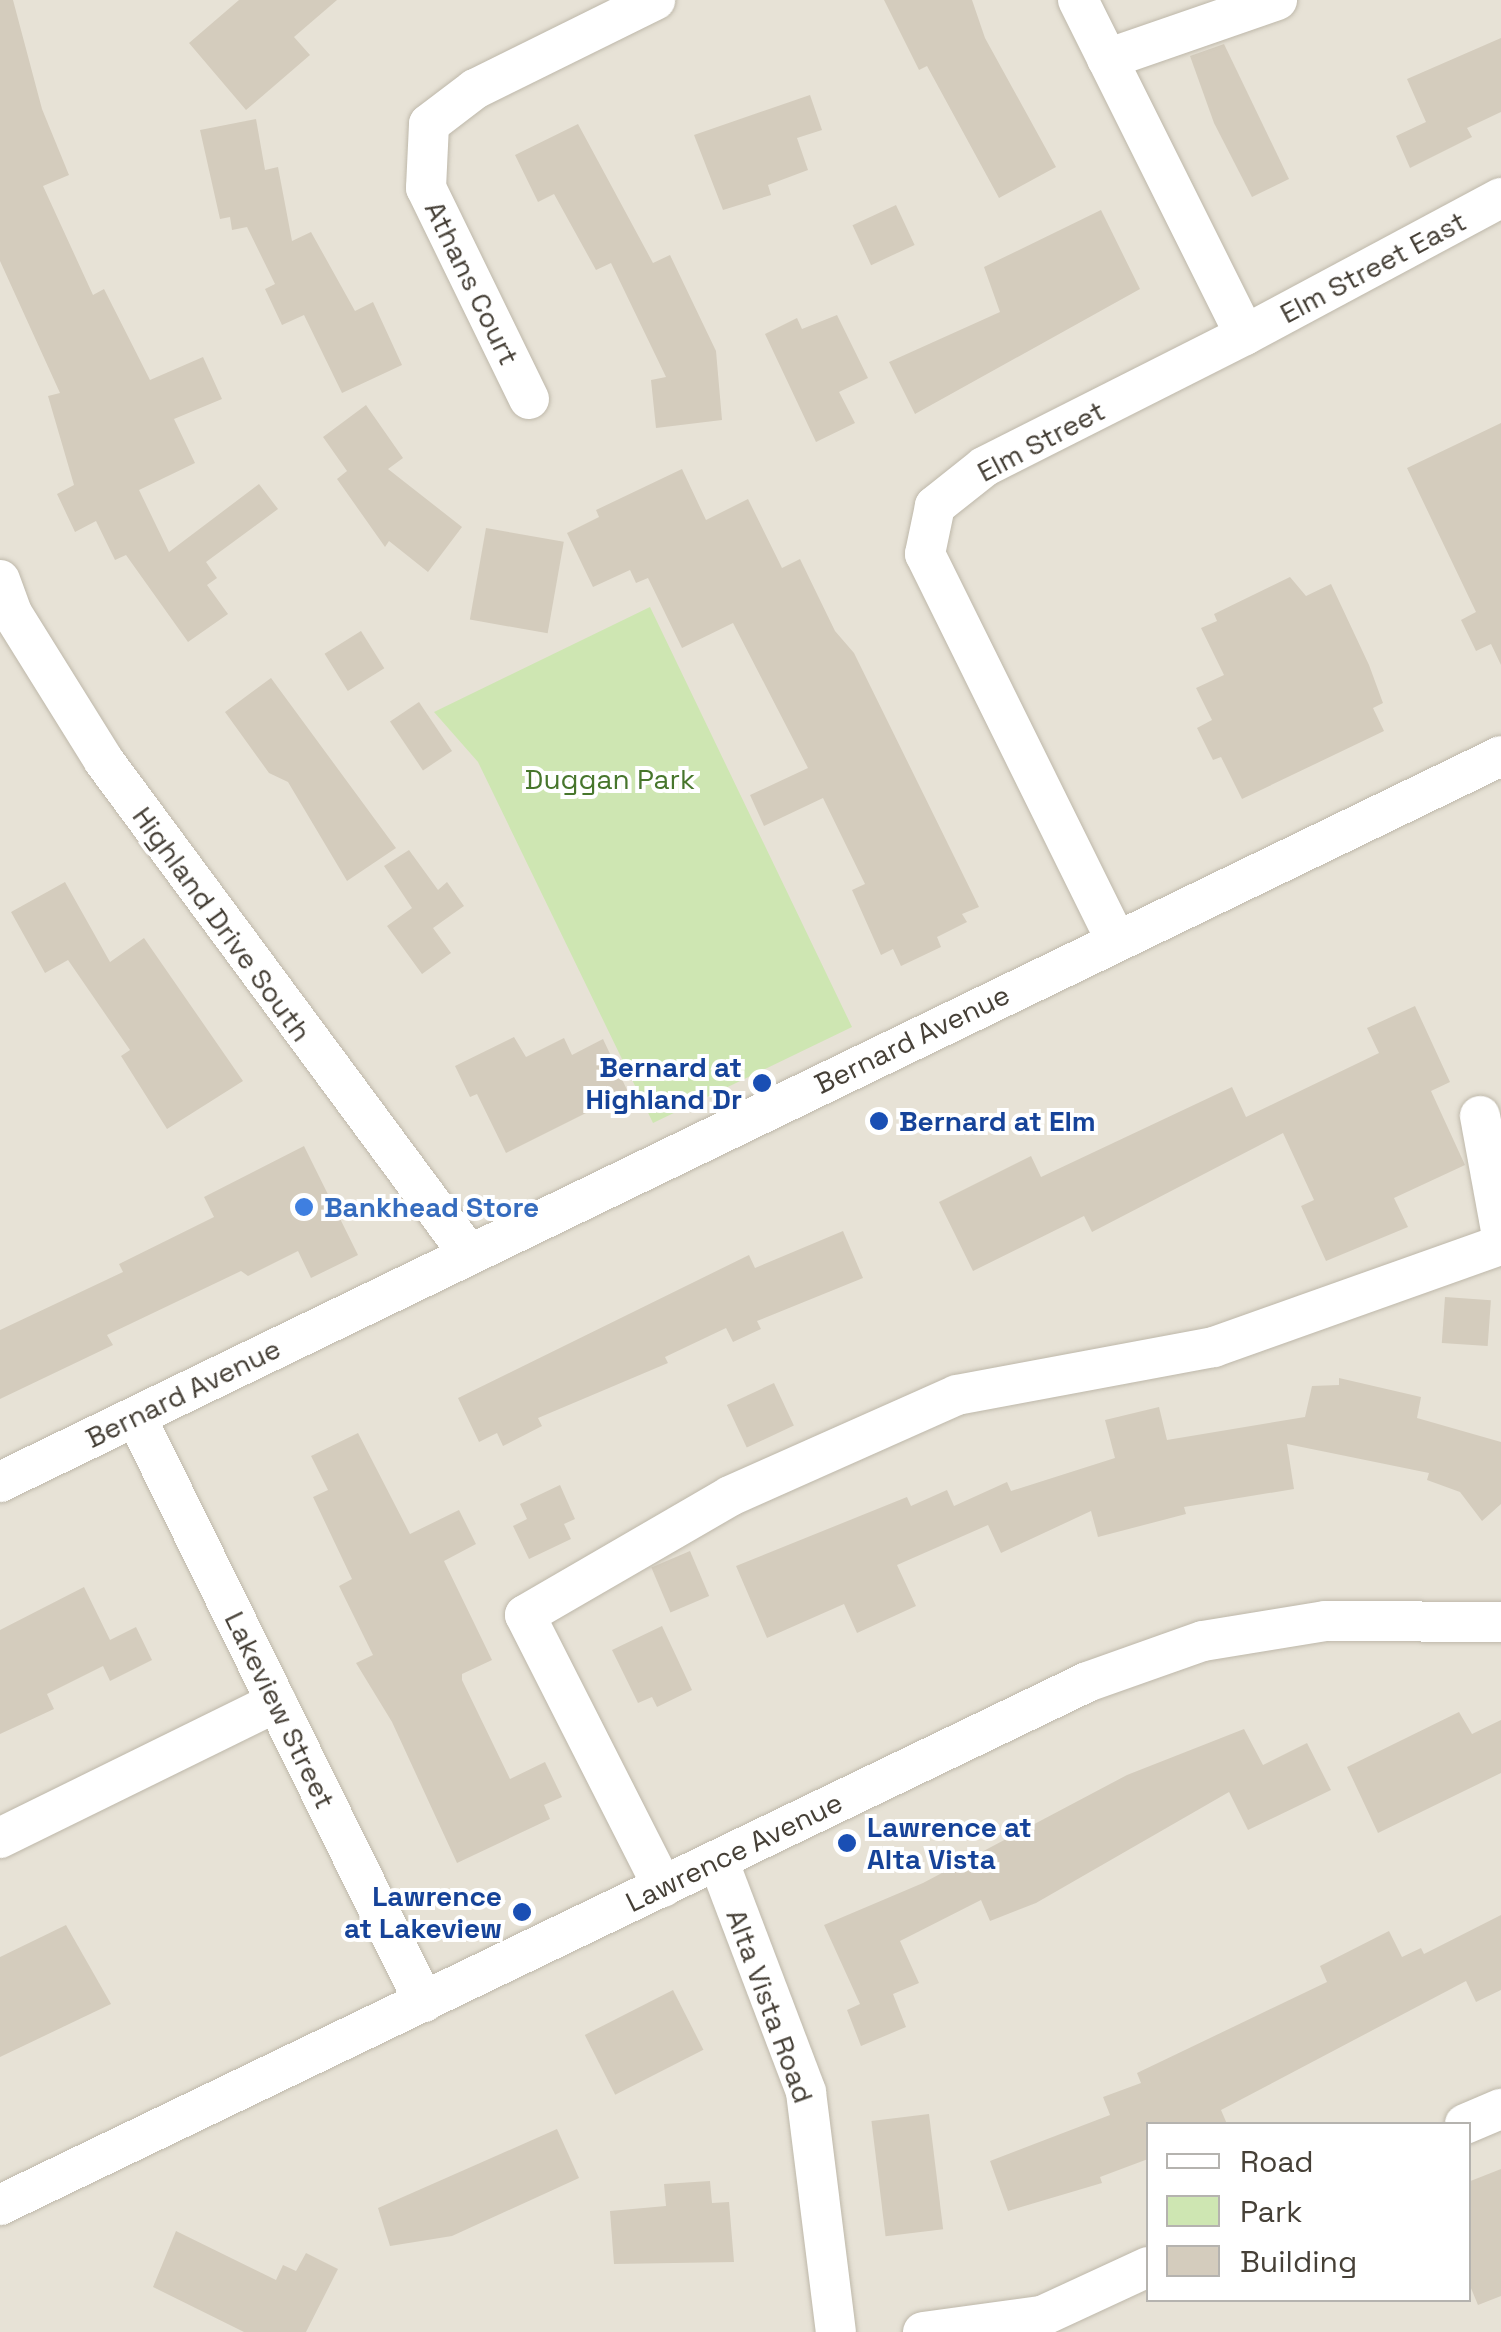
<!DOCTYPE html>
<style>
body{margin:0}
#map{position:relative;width:1501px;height:2332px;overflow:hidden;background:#f3f0e8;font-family:"Space Grotesk",sans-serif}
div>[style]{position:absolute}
.residential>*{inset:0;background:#e7e2d6}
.green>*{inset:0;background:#cee6b2}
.building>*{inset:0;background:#d4ccbd;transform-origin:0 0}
.roads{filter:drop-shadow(0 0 2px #beb8aa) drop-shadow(0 0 2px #beb8aa)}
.minor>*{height:40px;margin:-20px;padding:0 20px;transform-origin:20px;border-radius:20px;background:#fff}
.dots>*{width:28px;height:28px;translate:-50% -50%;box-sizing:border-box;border:5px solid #fff;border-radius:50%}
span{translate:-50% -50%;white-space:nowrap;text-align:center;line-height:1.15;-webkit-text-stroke:8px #fff;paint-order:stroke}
.street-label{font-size:28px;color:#464037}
.park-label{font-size:28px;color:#47762c}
.transit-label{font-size:28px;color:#164399;font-weight:700}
.right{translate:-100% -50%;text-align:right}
.left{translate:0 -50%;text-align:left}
.shop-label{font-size:28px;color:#366cbe;font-weight:700}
.legend{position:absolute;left:1146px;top:2122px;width:325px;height:180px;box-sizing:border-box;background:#fff;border:2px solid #b5b3af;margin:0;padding:12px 18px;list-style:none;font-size:30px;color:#464037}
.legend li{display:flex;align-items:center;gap:20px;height:50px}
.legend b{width:50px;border:2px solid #b5b3af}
</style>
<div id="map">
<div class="residential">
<div style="clip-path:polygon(evenodd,0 0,1501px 0,1501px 2332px,0 2332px,0 0,1148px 2124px,1468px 2124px,1468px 2300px,1148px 2300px,1148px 2124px)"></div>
</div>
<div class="green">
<div style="clip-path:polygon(650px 607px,852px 1027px,653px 1123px,478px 762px,434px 712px)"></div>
</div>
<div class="building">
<div style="clip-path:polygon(0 0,13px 0,42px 109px,69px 175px,43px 186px,93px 295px,104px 289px,150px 380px,203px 357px,222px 399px,174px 419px,195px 463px,139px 490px,169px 552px,259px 484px,278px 509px,206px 562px,217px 578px,207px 585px,228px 614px,188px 642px,126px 555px,115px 560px,96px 521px,75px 532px,57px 494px,74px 485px,48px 396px,60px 393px,0 261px)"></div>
<div style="clip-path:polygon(239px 0,337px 0,294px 37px,310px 55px,246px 110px,189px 43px)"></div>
<div style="clip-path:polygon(884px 0,972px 0,985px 38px,1056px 167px,999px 198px,927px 66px,919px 70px)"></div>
<div style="clip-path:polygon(1501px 38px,1501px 112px,1467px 128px,1472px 137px,1410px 168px,1396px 136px,1426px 122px,1407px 79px)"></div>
<div style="clip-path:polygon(1224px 44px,1289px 179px,1252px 197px,1214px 123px,1190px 56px)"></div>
<div style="clip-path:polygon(810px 95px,822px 130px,797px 138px,808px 170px,768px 185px,771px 195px,723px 210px,694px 135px)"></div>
<div style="clip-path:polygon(256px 119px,265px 170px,278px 167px,292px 241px,311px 232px,355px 311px,373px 302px,402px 365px,342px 393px,304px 315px,282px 325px,265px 289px,275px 284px,247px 227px,232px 230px,230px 217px,220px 219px,200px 130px)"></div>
<div style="clip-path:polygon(578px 124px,653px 263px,670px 255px,716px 351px,722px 420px,656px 428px,651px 380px,666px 377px,611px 263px,596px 270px,554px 194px,538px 202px,515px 155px)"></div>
<div style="left:896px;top:205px;width:44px;height:48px;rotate:65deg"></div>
<div style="clip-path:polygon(1101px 210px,1140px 289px,915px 414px,889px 362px,1000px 312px,984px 267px)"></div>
<div style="clip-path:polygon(837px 315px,868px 378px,839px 392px,855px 423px,816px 442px,765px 334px,797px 318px,802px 329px)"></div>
<div style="clip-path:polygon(366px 405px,403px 458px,388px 469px,462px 527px,428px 572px,389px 541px,385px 547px,337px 479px,347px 471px,323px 437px)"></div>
<div style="clip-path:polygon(1501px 423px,1501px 665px,1491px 644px,1476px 651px,1461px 620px,1476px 612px,1407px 468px)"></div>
<div style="clip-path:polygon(682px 469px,706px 520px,748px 499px,782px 568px,800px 559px,835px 631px,854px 653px,979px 907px,962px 914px,967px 922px,937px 937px,941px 947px,901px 966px,893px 949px,881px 955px,852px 890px,865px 884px,823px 798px,764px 826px,750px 795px,808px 768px,733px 623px,682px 648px,648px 578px,636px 583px,630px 570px,593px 587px,567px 533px,599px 517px,596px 510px)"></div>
<div style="left:486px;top:528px;width:79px;height:93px;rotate:10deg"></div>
<div style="clip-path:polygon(1290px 577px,1306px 596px,1331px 584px,1369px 665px,1383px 703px,1373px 708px,1384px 731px,1242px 799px,1221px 757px,1213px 760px,1197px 728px,1212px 720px,1196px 688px,1224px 675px,1201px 628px,1217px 621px,1214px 614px)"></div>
<div style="left:361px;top:631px;width:44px;height:43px;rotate:58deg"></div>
<div style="clip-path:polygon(271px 678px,396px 848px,347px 881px,288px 782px,269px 773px,225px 712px)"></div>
<div style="left:419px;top:702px;width:59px;height:35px;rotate:56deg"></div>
<div style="clip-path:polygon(409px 850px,438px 890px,447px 882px,464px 906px,433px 928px,451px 953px,422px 974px,387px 926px,412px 908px,384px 866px)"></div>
<div style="clip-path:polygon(65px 882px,110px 962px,144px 938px,243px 1081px,167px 1129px,121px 1056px,130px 1050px,68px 960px,45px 973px,11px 912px)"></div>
<div style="clip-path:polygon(1415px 1006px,1450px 1082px,1431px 1091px,1465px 1165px,1394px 1198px,1408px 1227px,1326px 1261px,1301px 1206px,1314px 1200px,1283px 1133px,1092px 1232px,1084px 1216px,973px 1271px,939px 1202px,1031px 1156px,1041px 1177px,1232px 1087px,1246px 1117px,1379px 1053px,1367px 1028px)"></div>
<div style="clip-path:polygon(514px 1037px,526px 1057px,564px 1038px,572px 1055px,603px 1039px,628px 1092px,506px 1153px,477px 1094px,470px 1097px,455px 1066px)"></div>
<div style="clip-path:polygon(304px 1146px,358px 1255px,311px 1278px,298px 1251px,248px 1276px,241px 1271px,107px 1335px,113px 1345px,0 1399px,0 1330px,123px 1272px,119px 1264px,214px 1217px,204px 1197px)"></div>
<div style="clip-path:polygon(843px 1231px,863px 1278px,757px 1321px,761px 1329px,733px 1342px,726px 1328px,665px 1357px,668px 1363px,538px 1418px,542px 1426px,503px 1446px,497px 1433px,479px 1442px,458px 1398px,749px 1255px,755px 1268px)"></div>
<div style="left:1445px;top:1297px;width:46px;height:46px;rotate:4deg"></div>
<div style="clip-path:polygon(1339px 1378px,1421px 1397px,1417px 1418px,1501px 1442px,1501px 1504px,1482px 1521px,1460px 1492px,1427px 1480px,1429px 1473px,1287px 1444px,1294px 1489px,1184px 1507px,1186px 1514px,1098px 1537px,1091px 1511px,1001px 1553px,988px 1525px,897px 1565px,916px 1606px,857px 1633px,844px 1604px,767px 1638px,736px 1566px,907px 1497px,911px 1506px,947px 1490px,954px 1506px,1007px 1482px,1011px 1491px,1115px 1458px,1105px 1420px,1159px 1407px,1167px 1440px,1305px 1417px,1312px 1386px,1339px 1385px)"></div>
<div style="left:774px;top:1383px;width:47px;height:52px;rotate:65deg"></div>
<div style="clip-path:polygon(358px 1433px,410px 1534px,459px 1510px,476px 1544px,444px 1561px,492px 1660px,462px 1674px,462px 1680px,510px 1779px,545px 1762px,562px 1797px,544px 1805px,550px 1819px,457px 1863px,392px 1722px,356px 1663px,373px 1655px,339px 1586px,352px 1579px,313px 1497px,328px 1490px,311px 1456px)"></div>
<div style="clip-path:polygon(560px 1485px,575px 1519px,564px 1524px,571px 1539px,529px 1559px,513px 1526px,527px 1519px,520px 1504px)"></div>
<div style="left:690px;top:1551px;width:49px;height:42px;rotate:67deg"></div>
<div style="clip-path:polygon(84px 1587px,110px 1640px,136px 1627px,152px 1660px,110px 1681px,103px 1666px,47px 1694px,54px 1709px,0 1734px,0 1630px)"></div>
<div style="clip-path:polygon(662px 1626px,692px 1690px,657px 1707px,652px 1697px,638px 1703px,612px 1650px)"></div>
<div style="clip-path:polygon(1459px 1712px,1472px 1734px,1501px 1720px,1501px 1773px,1378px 1833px,1347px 1767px)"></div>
<div style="clip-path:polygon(1244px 1729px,1263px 1765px,1307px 1743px,1331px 1790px,1248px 1830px,1229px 1792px,1036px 1903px,990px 1921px,981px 1900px,900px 1941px,919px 1983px,893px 1994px,906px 2027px,861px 2046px,847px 2010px,860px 2004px,824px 1925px,923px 1883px,1127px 1775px)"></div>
<div style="clip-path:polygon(1501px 1915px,1501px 1990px,1476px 2002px,1466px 1981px,1221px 2110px,1227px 2124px,1148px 2124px,1148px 2159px,1100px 2177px,1102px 2183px,1008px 2211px,990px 2161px,1110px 2115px,1103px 2097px,1141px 2083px,1137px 2073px,1327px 1982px,1320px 1966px,1389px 1931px,1402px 1957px,1421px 1948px,1424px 1954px)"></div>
<div style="clip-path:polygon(66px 1925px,111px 2004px,0 2057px,0 1957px)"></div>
<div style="left:673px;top:1990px;width:67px;height:99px;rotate:63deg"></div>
<div style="left:929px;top:2114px;width:116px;height:58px;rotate:83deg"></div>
<div style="clip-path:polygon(557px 2129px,579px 2178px,452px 2236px,390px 2246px,378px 2208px)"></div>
<div style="clip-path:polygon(1501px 2169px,1501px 2296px,1478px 2305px,1468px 2281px,1468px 2182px)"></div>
<div style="clip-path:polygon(710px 2181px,712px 2203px,729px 2202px,734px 2262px,614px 2264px,610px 2211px,666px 2206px,664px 2184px)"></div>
<div style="clip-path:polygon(176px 2231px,276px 2280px,283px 2265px,296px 2271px,306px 2253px,338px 2269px,306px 2332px,244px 2332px,153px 2287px)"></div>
</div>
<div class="roads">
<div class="minor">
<div style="left:1078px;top:0;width:374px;rotate:63.5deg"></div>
<div style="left:1245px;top:335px;width:292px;rotate:153.2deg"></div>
<div style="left:984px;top:467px;width:63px;rotate:141.5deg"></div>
<div style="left:935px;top:506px;width:49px;rotate:101.8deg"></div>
<div style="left:925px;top:554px;width:432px;rotate:63.7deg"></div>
<div style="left:1107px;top:59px;width:180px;rotate:-19.1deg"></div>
<div style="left:1245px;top:335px;width:290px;rotate:-28.2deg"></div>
<div style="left:529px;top:399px;width:235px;rotate:-116deg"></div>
<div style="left:426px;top:188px;width:64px;rotate:-87.3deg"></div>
<div style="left:429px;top:124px;width:58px;rotate:-37.3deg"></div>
<div style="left:475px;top:89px;width:201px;rotate:-26.3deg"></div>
<div style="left:0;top:580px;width:35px;rotate:70deg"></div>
<div style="left:12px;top:613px;width:174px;rotate:58.1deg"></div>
<div style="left:104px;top:761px;width:612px;rotate:53.5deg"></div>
<div style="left:1480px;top:1116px;width:116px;rotate:79.6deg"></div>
<div style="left:136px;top:1417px;width:652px;rotate:63.79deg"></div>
<div style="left:0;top:1482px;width:1667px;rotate:-25.81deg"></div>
<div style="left:0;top:1838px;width:308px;rotate:-26.2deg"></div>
<div style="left:718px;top:1860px;width:248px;rotate:69.2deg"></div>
<div style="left:806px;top:2092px;width:242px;rotate:82.9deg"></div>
<div style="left:663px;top:1887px;width:305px;rotate:-116.9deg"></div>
<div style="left:525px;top:1615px;width:237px;rotate:-30.1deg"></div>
<div style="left:730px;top:1496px;width:248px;rotate:-24deg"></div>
<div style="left:957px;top:1395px;width:261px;rotate:-10.6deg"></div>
<div style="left:1214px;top:1347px;width:305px;rotate:-19.6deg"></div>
<div style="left:1465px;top:2124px;width:39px;rotate:-23deg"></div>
<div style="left:0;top:2205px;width:1206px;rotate:-25.69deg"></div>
<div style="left:1087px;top:1682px;width:123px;rotate:-19.5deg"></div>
<div style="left:1203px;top:1641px;width:124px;rotate:-9.3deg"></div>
<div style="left:1325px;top:1621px;width:176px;rotate:0.3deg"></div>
<div style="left:923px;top:2332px;width:120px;rotate:-7.7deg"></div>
<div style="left:1042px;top:2316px;width:117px;rotate:-24.8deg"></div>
</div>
</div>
<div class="dots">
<div style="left:762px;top:1083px;background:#1a4fb4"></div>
<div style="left:879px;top:1121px;background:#1a4fb4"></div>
<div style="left:304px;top:1207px;background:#3f7fe0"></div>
<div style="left:847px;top:1843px;background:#1a4fb4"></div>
<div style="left:522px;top:1912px;background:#1a4fb4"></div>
</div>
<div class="street-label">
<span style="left:1373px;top:267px;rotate:-28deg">Elm Street East</span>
<span style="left:472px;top:283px;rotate:64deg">Athans Court</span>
<span style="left:1041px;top:441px;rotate:-28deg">Elm Street</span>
<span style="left:222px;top:924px;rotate:54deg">Highland Drive South</span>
<span style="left:912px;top:1039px;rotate:-26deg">Bernard Avenue</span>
<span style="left:183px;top:1393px;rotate:-26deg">Bernard Avenue</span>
<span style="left:280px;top:1710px;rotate:64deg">Lakeview Street</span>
<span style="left:734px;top:1852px;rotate:-26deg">Lawrence Avenue</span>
<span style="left:770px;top:2006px;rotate:70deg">Alta Vista Road</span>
</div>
<div class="park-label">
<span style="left:610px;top:779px">Duggan Park</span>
</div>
<div class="transit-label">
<span class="right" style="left:742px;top:1083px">Bernard at<br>Highland Dr</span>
<span class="left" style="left:899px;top:1121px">Bernard at Elm</span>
<span class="left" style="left:867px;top:1843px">Lawrence at<br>Alta Vista</span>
<span class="right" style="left:502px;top:1912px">Lawrence<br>at Lakeview</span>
</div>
<div class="shop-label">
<span class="left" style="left:324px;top:1207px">Bankhead Store</span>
</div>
<ul class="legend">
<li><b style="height:12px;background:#fff"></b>Road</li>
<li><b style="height:28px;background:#cee6b2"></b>Park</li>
<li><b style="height:28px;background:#d4ccbd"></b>Building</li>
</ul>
</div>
